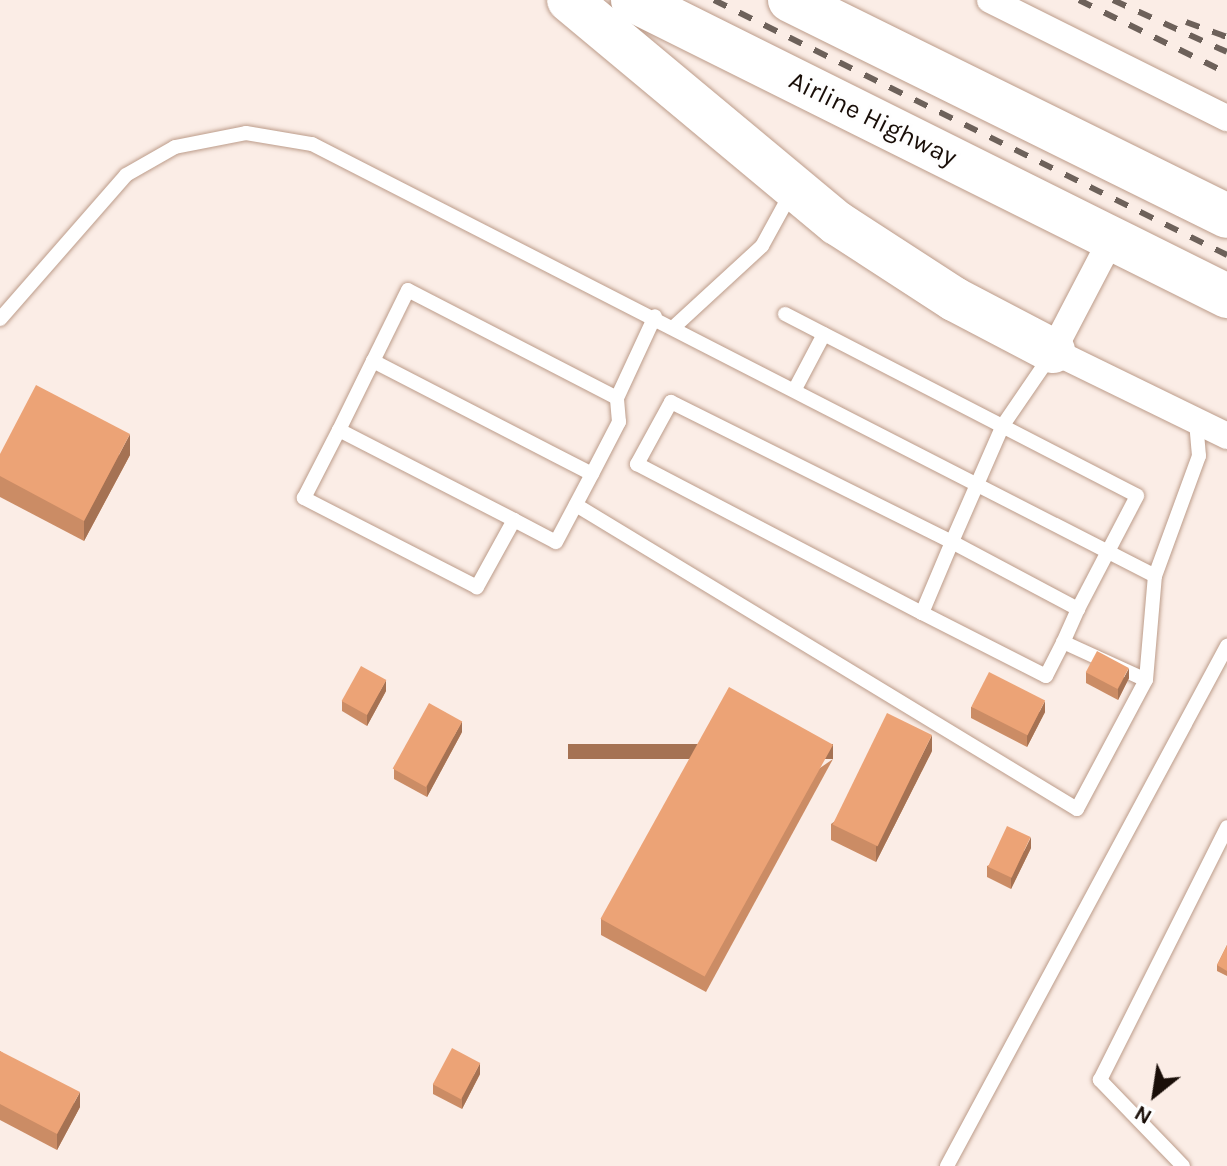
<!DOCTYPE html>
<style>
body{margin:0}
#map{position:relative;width:1227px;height:1166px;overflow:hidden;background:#fbede6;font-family:Karla,sans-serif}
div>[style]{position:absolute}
.roads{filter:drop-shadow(0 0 2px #bc9c8a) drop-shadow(0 0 2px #bc9c8a)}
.service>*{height:14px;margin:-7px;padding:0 7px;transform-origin:7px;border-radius:7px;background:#fff}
.minor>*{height:26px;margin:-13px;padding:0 13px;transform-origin:13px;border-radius:13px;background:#fff}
.trunk>*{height:44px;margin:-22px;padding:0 22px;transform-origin:22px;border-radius:22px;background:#fff}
.rail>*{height:6px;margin-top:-3px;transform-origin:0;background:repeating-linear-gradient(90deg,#6d615a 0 14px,transparent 0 28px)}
.wall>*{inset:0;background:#cb8c65}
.shaded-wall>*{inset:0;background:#a57253;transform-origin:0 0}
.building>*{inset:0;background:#eca376;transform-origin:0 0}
span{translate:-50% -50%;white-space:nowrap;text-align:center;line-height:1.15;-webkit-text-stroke:6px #fefefe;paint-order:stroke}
.street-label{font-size:26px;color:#190e08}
.north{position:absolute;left:1115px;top:1054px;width:80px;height:80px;-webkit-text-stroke:6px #fefefe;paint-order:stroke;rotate:210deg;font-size:22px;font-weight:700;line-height:32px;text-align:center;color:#190e08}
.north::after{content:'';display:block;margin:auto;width:28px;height:36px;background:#190e08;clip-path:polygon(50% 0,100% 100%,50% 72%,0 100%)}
</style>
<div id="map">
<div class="roads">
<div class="service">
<div style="left:785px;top:314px;width:396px;rotate:27.3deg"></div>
<div style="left:1137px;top:496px;width:127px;rotate:117.6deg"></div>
<div style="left:0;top:319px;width:191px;rotate:-48.8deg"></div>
<div style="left:126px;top:175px;width:56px;rotate:-29.7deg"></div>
<div style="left:175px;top:147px;width:72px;rotate:-11.2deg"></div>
<div style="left:246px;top:133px;width:67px;rotate:9.5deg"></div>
<div style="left:312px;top:144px;width:947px;rotate:27.13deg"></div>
<div style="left:675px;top:326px;width:118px;rotate:-42.6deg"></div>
<div style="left:762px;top:246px;width:60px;rotate:-61.3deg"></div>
<div style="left:1051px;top:355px;width:85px;rotate:124.4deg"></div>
<div style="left:1003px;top:425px;width:128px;rotate:113.6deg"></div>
<div style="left:952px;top:542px;width:143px;rotate:28deg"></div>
<div style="left:1078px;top:609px;width:36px;rotate:114deg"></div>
<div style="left:1063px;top:642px;width:91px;rotate:24.6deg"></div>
<div style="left:1146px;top:680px;width:104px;rotate:-85.1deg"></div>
<div style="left:1155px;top:576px;width:128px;rotate:-69.9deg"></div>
<div style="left:1199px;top:456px;width:36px;rotate:-95deg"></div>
<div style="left:795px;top:389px;width:62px;rotate:-62.2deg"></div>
<div style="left:617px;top:398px;width:235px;rotate:-152.7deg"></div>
<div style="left:408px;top:290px;width:79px;rotate:116.2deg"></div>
<div style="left:373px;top:361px;width:246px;rotate:27.3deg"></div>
<div style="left:592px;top:474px;width:59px;rotate:-62.6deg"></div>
<div style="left:619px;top:422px;width:24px;rotate:-95deg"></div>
<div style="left:617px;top:398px;width:90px;rotate:-65.1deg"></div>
<div style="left:339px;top:430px;width:197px;rotate:27.2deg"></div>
<div style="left:514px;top:520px;width:77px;rotate:118.9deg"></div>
<div style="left:477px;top:587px;width:195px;rotate:-152.8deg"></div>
<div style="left:304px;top:498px;width:76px;rotate:-62.8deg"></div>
<div style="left:339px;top:430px;width:77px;rotate:-63.8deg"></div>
<div style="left:576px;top:505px;width:586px;rotate:31.25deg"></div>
<div style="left:1077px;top:809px;width:146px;rotate:-61.9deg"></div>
<div style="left:514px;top:520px;width:47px;rotate:27.6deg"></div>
<div style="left:556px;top:542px;width:77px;rotate:-62.1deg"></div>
<div style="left:922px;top:613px;width:77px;rotate:-67.1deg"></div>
<div style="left:952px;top:542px;width:314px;rotate:-153.5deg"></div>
<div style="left:671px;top:402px;width:71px;rotate:118.7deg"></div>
<div style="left:637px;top:464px;width:322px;rotate:27.6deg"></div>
<div style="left:922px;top:613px;width:139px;rotate:26.9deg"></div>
<div style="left:1046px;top:676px;width:38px;rotate:-63deg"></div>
<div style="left:947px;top:1166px;width:591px;rotate:-61.7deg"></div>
<div style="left:1183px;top:1166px;width:120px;rotate:-134deg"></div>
<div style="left:1100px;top:1080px;width:283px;rotate:-63.3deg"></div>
</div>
<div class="minor">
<div style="left:990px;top:0;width:265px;rotate:26.5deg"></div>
<div style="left:1112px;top:238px;width:127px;rotate:117.6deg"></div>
<div style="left:1053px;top:351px;width:194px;rotate:26deg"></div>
</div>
<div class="trunk">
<div style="left:569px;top:0;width:349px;rotate:39.8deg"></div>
<div style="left:837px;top:223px;width:140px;rotate:33deg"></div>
<div style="left:954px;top:299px;width:112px;rotate:27.7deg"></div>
<div style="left:633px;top:0;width:664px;rotate:26.49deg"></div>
<div style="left:790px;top:0;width:487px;rotate:26.3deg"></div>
</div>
</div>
<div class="rail">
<div style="left:714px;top:0;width:573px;rotate:26.43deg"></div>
<div style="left:1079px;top:0;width:165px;rotate:26.3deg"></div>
<div style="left:1113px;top:0;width:125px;rotate:24.5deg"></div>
<div style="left:1186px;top:22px;width:44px;rotate:20.1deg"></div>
</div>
<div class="wall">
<div style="clip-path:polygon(0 454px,130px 455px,84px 541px,0 497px)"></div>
<div style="clip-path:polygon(1086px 672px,1129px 678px,1118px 700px,1086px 683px)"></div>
<div style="clip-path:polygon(386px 691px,367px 726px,342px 711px,342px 701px)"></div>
<div style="clip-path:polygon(971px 707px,1045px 712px,1027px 747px,971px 718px)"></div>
<div style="clip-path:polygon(462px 732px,427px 797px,394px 779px,394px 769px)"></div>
<div style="clip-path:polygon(932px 751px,876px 862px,831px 840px,831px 824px)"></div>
<div style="clip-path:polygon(833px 759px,706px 992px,601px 935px,601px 919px)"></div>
<div style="clip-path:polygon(1031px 848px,1011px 889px,987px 877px,987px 866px)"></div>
<div style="clip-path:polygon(1227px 945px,1227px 976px,1217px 971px,1217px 965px)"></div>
<div style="clip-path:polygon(0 1051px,80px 1107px,57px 1150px,0 1120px)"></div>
<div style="clip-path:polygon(480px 1074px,462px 1109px,433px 1094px,433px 1084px)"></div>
</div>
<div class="shaded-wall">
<div style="clip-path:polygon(130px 434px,130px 455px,84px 541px,84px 521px)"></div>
<div style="clip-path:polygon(1129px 668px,1129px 678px,1118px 700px,1118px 689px)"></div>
<div style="clip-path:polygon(386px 680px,386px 691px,367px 726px,367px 715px)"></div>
<div style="clip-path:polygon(1045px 701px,1045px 712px,1027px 747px,1027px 736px)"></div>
<div style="clip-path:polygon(462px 721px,462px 732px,427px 797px,427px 786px)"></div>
<div style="clip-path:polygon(932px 735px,932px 751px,876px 862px,876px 847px)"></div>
<div style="left:833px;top:744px;width:15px;height:265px;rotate:90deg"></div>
<div style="clip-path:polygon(1031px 837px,1031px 848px,1011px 889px,1011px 878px)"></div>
<div style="clip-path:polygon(480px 1063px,480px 1074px,462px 1109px,462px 1098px)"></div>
<div style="clip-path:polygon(80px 1092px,80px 1107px,57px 1150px,57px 1134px)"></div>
</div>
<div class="building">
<div style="clip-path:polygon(36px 385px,130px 434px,84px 521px,0 476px,0 454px)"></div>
<div style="left:1097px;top:651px;width:36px;height:24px;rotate:28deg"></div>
<div style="left:361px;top:666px;width:29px;height:40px;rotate:29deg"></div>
<div style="left:989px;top:672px;width:63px;height:39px;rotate:27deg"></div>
<div style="left:729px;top:687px;width:119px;height:265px;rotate:29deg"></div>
<div style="left:429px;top:703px;width:38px;height:75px;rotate:29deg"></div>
<div style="left:887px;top:713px;width:50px;height:124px;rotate:26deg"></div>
<div style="left:1007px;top:826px;width:26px;height:45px;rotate:25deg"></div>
<div style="clip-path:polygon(1227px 945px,1227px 971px,1217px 965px)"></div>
<div style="left:452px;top:1048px;width:32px;height:41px;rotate:28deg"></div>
<div style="clip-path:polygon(0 1051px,80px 1092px,57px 1134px,0 1104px)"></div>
</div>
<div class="street-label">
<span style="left:873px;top:119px;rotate:26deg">Airline Highway</span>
</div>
<div class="north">N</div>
</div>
